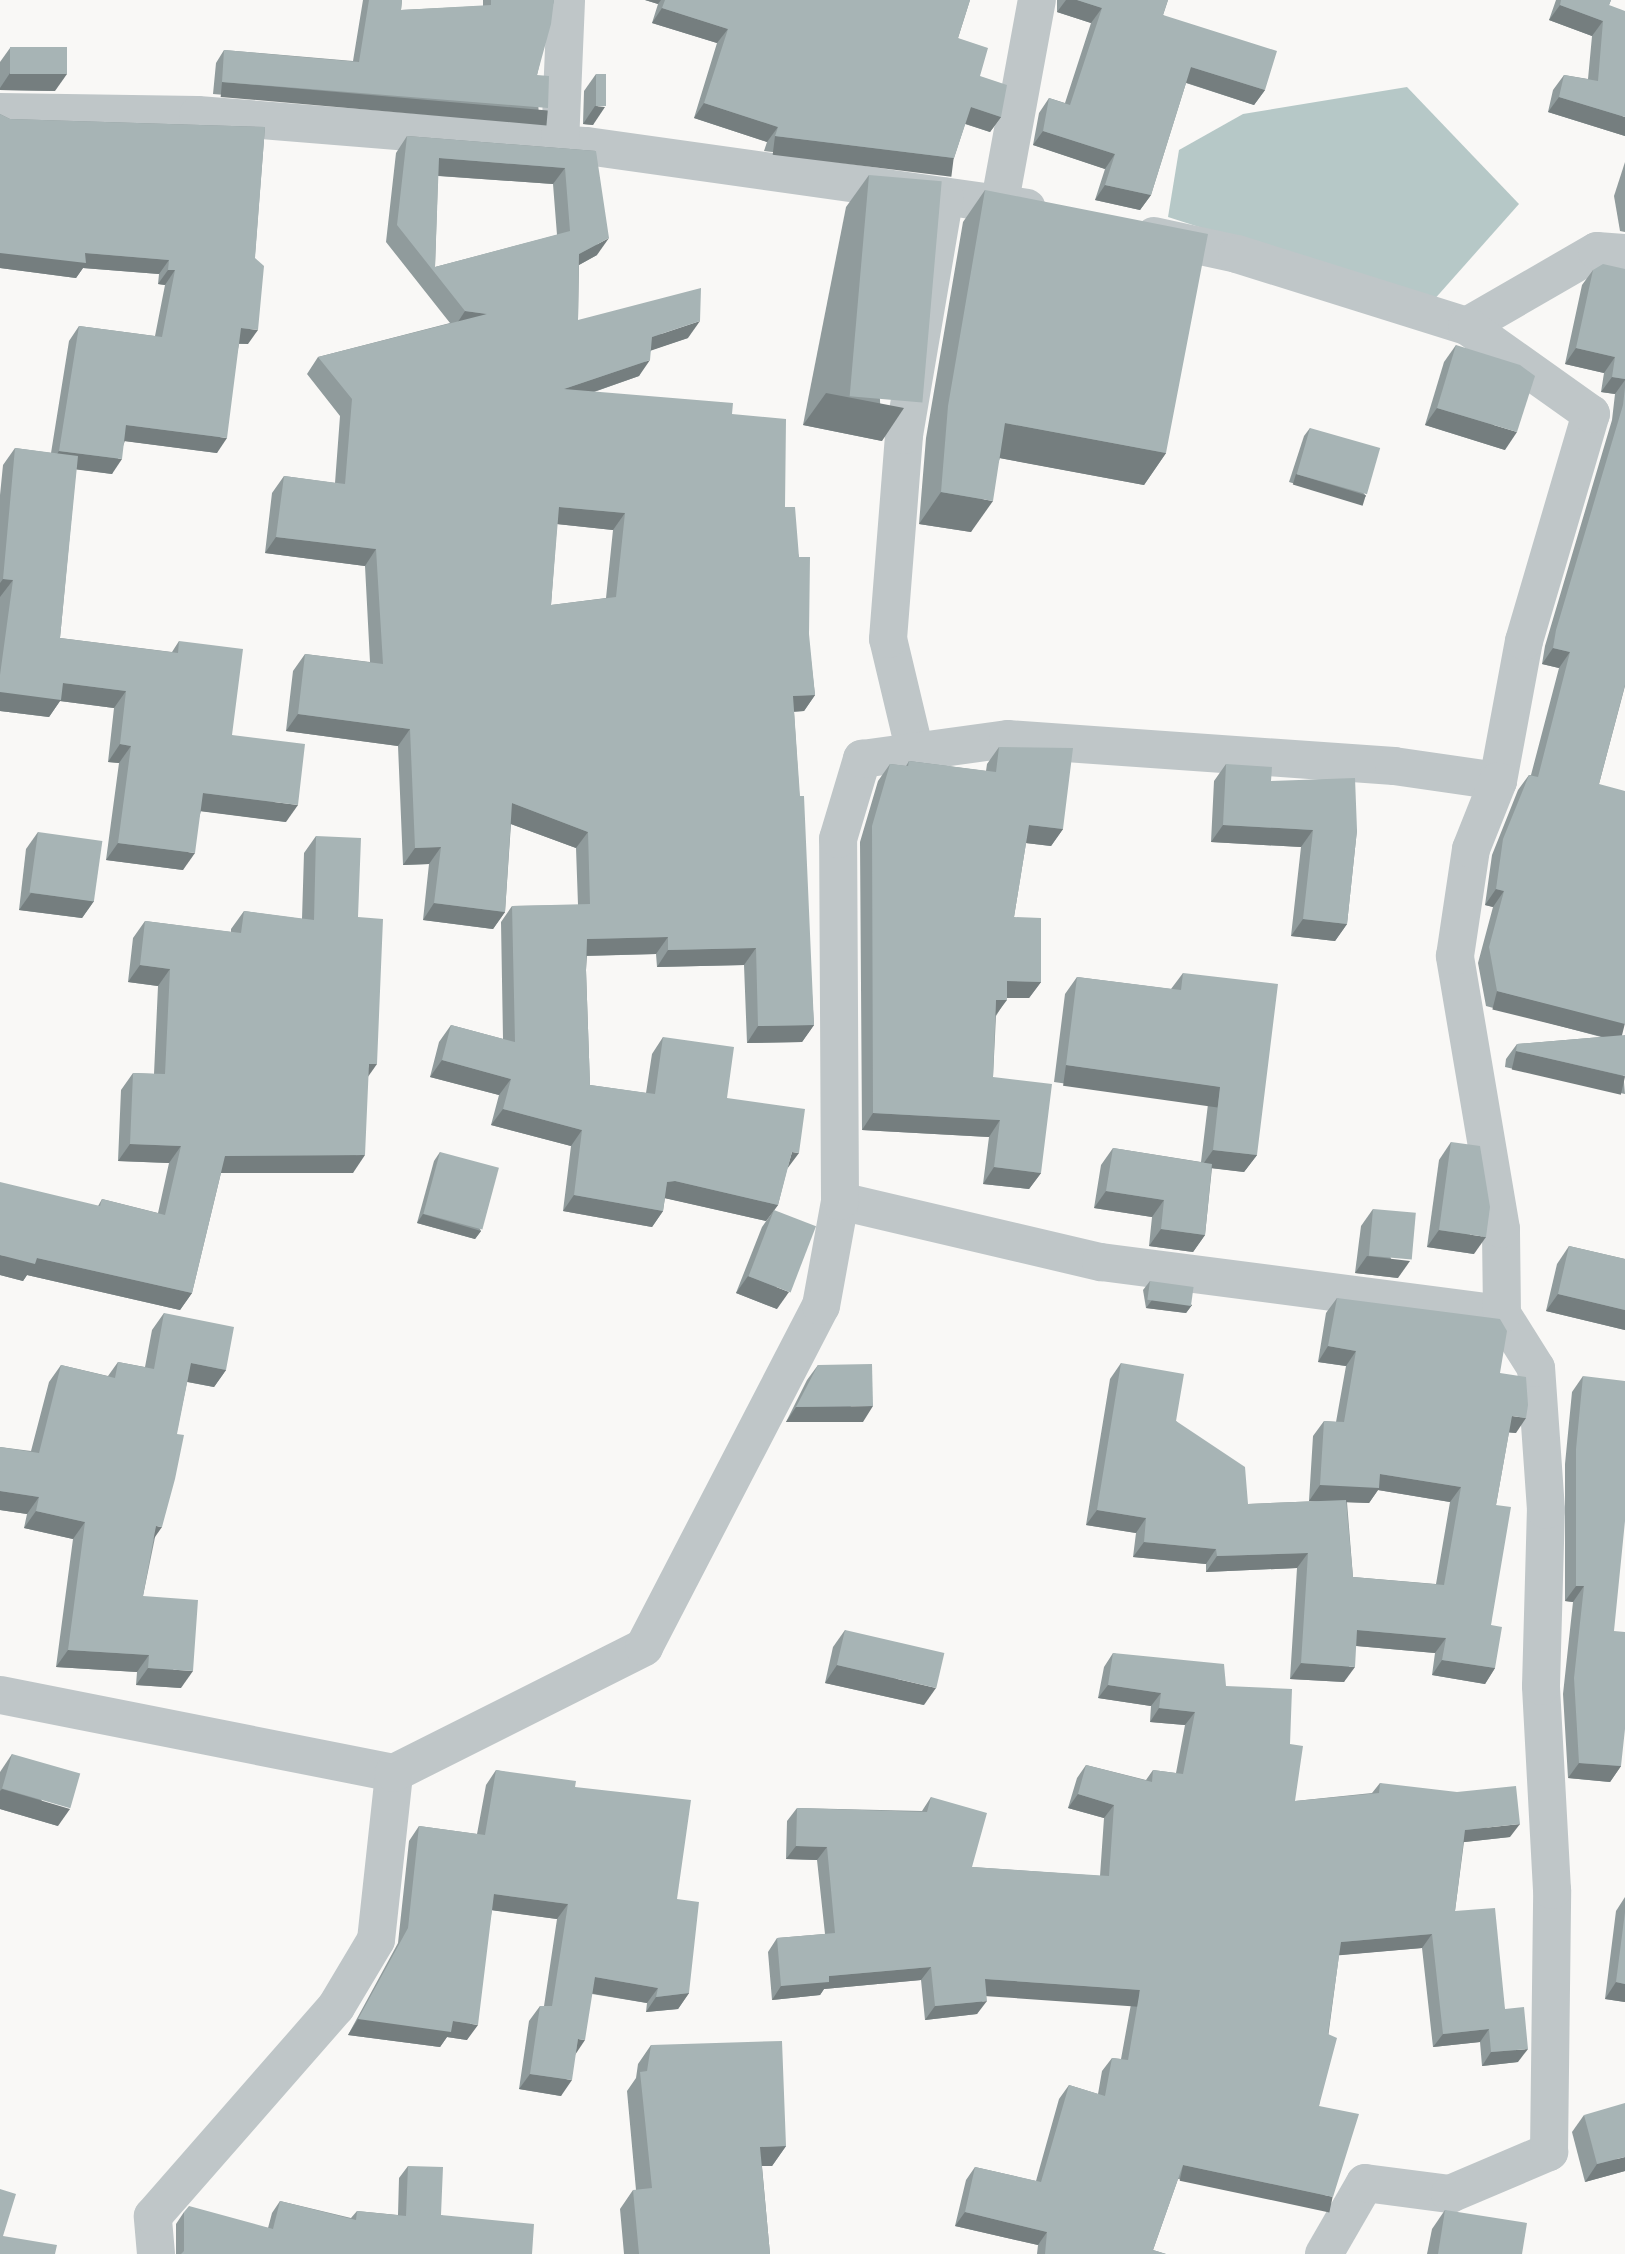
<!DOCTYPE html>
<style>
body{margin:0}
#map{position:relative;width:1625px;height:2254px;overflow:hidden;background:#f9f8f6;font-family:"Space Grotesk",sans-serif}
div>[style]{position:absolute}
.water>*{inset:0;background:#b6c8c7}
.street>*{height:38px;margin:-19px;padding:0 19px;transform-origin:19px;border-radius:19px;background:#bfc6c8}
.wall>*{inset:0;background:#909b9c}
.shaded-wall>*{inset:0;background:#757e7f;transform-origin:0 0}
.building>*{inset:0;background:#a7b4b5;transform-origin:0 0}
span{translate:-50% -50%;white-space:nowrap;text-align:center;line-height:1.15;-webkit-text-stroke:8px #fff;paint-order:stroke}
</style>
<div id="map">
<div class="water">
<div style="clip-path:polygon(1407px 87px,1519px 204px,1432px 302px,1168px 217px,1179px 150px,1243px 114px)"></div>
</div>
<div class="street">
<div style="left:0;top:112px;width:198px;rotate:0.9deg"></div>
<div style="left:198px;top:115px;width:390px;rotate:4.6deg"></div>
<div style="left:587px;top:146px;width:444px;rotate:8deg"></div>
<div style="left:560px;top:144px;width:144px;rotate:-87.6deg"></div>
<div style="left:1000px;top:201px;width:204px;rotate:-79.6deg"></div>
<div style="left:1154px;top:236px;width:85px;rotate:12.2deg"></div>
<div style="left:1237px;top:254px;width:241px;rotate:17.4deg"></div>
<div style="left:1467px;top:326px;width:150px;rotate:-30deg"></div>
<div style="left:1597px;top:251px;width:28px;rotate:4deg"></div>
<div style="left:915px;top:752px;width:116px;rotate:-103.4deg"></div>
<div style="left:888px;top:639px;width:205px;rotate:-85.5deg"></div>
<div style="left:904px;top:435px;width:242px;rotate:-80.3deg"></div>
<div style="left:840px;top:1201px;width:268px;rotate:13.2deg"></div>
<div style="left:1101px;top:1262px;width:404px;rotate:7.4deg"></div>
<div style="left:0;top:1695px;width:402px;rotate:11.2deg"></div>
<div style="left:156px;top:2254px;width:38px;rotate:-95deg"></div>
<div style="left:153px;top:2216px;width:278px;rotate:-48.8deg"></div>
<div style="left:336px;top:2007px;width:78px;rotate:-59.2deg"></div>
<div style="left:376px;top:1940px;width:168px;rotate:-83.8deg"></div>
<div style="left:394px;top:1773px;width:280px;rotate:-26.7deg"></div>
<div style="left:644px;top:1647px;width:384px;rotate:-62.6deg"></div>
<div style="left:821px;top:1306px;width:107px;rotate:-79.7deg"></div>
<div style="left:840px;top:1201px;width:362px;rotate:-90.3deg"></div>
<div style="left:838px;top:839px;width:84px;rotate:-73.3deg"></div>
<div style="left:862px;top:759px;width:147px;rotate:-7.8deg"></div>
<div style="left:1008px;top:739px;width:387px;rotate:4deg"></div>
<div style="left:1394px;top:766px;width:105px;rotate:8.2deg"></div>
<div style="left:1498px;top:781px;width:142px;rotate:-79.5deg"></div>
<div style="left:1524px;top:641px;width:237px;rotate:-73.6deg"></div>
<div style="left:1591px;top:414px;width:152px;rotate:-144.6deg"></div>
<div style="left:1324px;top:2254px;width:82px;rotate:-60deg"></div>
<div style="left:1365px;top:2183px;width:86px;rotate:7.4deg"></div>
<div style="left:1450px;top:2194px;width:108px;rotate:-23deg"></div>
<div style="left:1549px;top:2152px;width:262px;rotate:-89.3deg"></div>
<div style="left:1552px;top:1890px;width:204px;rotate:-93.1deg"></div>
<div style="left:1541px;top:1686px;width:176px;rotate:-88.4deg"></div>
<div style="left:1546px;top:1510px;width:142px;rotate:-94deg"></div>
<div style="left:1536px;top:1368px;width:64px;rotate:-122.2deg"></div>
<div style="left:1502px;top:1314px;width:85px;rotate:-90.7deg"></div>
<div style="left:1501px;top:1229px;width:277px;rotate:-99.6deg"></div>
<div style="left:1455px;top:956px;width:108px;rotate:-81.5deg"></div>
<div style="left:1471px;top:849px;width:73px;rotate:-68.3deg"></div>
</div>
<div class="wall">
<div style="clip-path:polygon(363px 0,402px 0,401px 10px,483px 6px,483px 0,554px 0,537px 75px,539px 120px,213px 94px,216px 63px,224px 50px,353px 61px)"></div>
<div style="clip-path:polygon(645px 0,970px 0,958px 38px,1001px 117px,990px 132px,965px 124px,954px 158px,944px 173px,764px 151px,767px 142px,694px 118px,717px 43px,652px 23px,658px 4px)"></div>
<div style="clip-path:polygon(1057px 0,1168px 0,1163px 15px,1265px 90px,1254px 105px,1186px 83px,1151px 195px,1140px 210px,1095px 200px,1105px 169px,1033px 145px,1039px 113px,1049px 98px,1065px 103px,1091px 23px,1057px 12px)"></div>
<div style="clip-path:polygon(1556px 0,1611px 0,1609px 5px,1625px 136px,1548px 112px,1553px 90px,1564px 75px,1588px 79px,1592px 36px,1549px 20px)"></div>
<div style="clip-path:polygon(10px 48px,55px 91px,0 90px,0 62px)"></div>
<div style="clip-path:polygon(596px 74px,606px 74px,593px 125px,583px 124px,584px 91px)"></div>
<div style="clip-path:polygon(0 114px,10px 119px,265px 127px,248px 344px,239px 344px,217px 453px,125px 441px,112px 474px,76px 469px,60px 638px,172px 652px,179px 641px,232px 735px,286px 822px,201px 811px,183px 870px,106px 860px,119px 763px,108px 762px,114px 708px,60px 701px,49px 717px,0 711px,0 495px,3px 465px,15px 448px,51px 453px,69px 341px,79px 326px,155px 336px,165px 285px,158px 284px,159px 274px,83px 268px,76px 278px,0 268px)"></div>
<div style="clip-path:polygon(evenodd,407px 136px,596px 151px,597px 255px,579px 265px,578px 320px,688px 338px,651px 350px,639px 376px,594px 392px,732px 414px,785px 507px,799px 557px,815px 695px,804px 711px,794px 712px,814px 1025px,802px 1042px,747px 1043px,744px 965px,657px 967px,656px 954px,587px 956px,586px 970px,590px 1085px,646px 1093px,652px 1054px,663px 1037px,727px 1098px,787px 1169px,778px 1205px,766px 1221px,665px 1198px,663px 1211px,652px 1227px,563px 1211px,571px 1146px,491px 1125px,499px 1095px,430px 1077px,439px 1042px,451px 1025px,503px 1039px,501px 922px,512px 906px,578px 905px,576px 848px,511px 824px,505px 912px,493px 929px,423px 920px,429px 864px,403px 865px,398px 746px,286px 731px,293px 671px,305px 654px,370px 662px,365px 566px,265px 553px,272px 493px,284px 476px,335px 483px,340px 416px,307px 374px,318px 357px,450px 323px,386px 242px,396px 153px,407px 136px,438px 176px,553px 184px,557px 235px,435px 267px,438px 176px,407px 136px,557px 524px,613px 530px,606px 598px,551px 605px,557px 524px)"></div>
<div style="clip-path:polygon(1625px 162px,1625px 232px,1620px 231px,1614px 196px)"></div>
<div style="clip-path:polygon(869px 175px,882px 441px,803px 425px,846px 207px)"></div>
<div style="clip-path:polygon(985px 190px,1166px 453px,1144px 485px,1000px 458px,971px 532px,919px 524px,926px 438px,963px 222px)"></div>
<div style="clip-path:polygon(1625px 269px,1625px 686px,1599px 784px,1625px 1094px,1505px 1067px,1506px 1059px,1517px 1044px,1601px 1037px,1486px 1006px,1478px 963px,1493px 907px,1485px 905px,1492px 855px,1518px 790px,1529px 775px,1531px 775px,1559px 668px,1542px 664px,1545px 646px,1612px 420px,1615px 394px,1601px 392px,1604px 373px,1565px 364px,1582px 285px,1593px 270px)"></div>
<div style="clip-path:polygon(1456px 345px,1505px 450px,1425px 425px,1444px 362px)"></div>
<div style="clip-path:polygon(1310px 428px,1366px 496px,1360px 504px,1289px 482px,1304px 436px)"></div>
<div style="clip-path:polygon(999px 747px,1063px 829px,1051px 846px,1026px 843px,1014px 917px,1041px 982px,1029px 998px,1007px 998px,996px 1016px,993px 1077px,1041px 1173px,1029px 1189px,983px 1184px,989px 1137px,862px 1130px,860px 842px,878px 781px,890px 764px,906px 766px,909px 761px,986px 771px,987px 764px)"></div>
<div style="clip-path:polygon(1226px 764px,1271px 781px,1357px 830px,1347px 924px,1335px 941px,1291px 936px,1301px 847px,1211px 842px,1214px 781px)"></div>
<div style="clip-path:polygon(38px 832px,94px 901px,82px 918px,19px 910px,26px 849px)"></div>
<div style="clip-path:polygon(316px 836px,358px 917px,368px 1077px,353px 1173px,221px 1173px,192px 1293px,180px 1310px,27px 1275px,23px 1281px,0 1275px,98px 1206px,102px 1199px,158px 1213px,169px 1163px,118px 1161px,121px 1090px,133px 1073px,154px 1074px,158px 986px,128px 982px,133px 938px,145px 921px,231px 932px,231px 929px,244px 911px,302px 919px,304px 853px)"></div>
<div style="clip-path:polygon(1183px 973px,1257px 1155px,1244px 1172px,1212px 1168px,1205px 1235px,1193px 1252px,1149px 1246px,1152px 1217px,1094px 1208px,1101px 1165px,1113px 1148px,1201px 1162px,1208px 1104px,1054px 1082px,1065px 994px,1077px 977px,1171px 989px)"></div>
<div style="clip-path:polygon(1451px 1142px,1474px 1254px,1427px 1247px,1439px 1160px)"></div>
<div style="clip-path:polygon(440px 1152px,481px 1231px,475px 1239px,417px 1223px,434px 1161px)"></div>
<div style="clip-path:polygon(1373px 1209px,1398px 1278px,1355px 1273px,1361px 1226px)"></div>
<div style="clip-path:polygon(774px 1210px,777px 1309px,736px 1293px,762px 1227px)"></div>
<div style="clip-path:polygon(1569px 1246px,1625px 1259px,1625px 1330px,1546px 1311px,1557px 1264px)"></div>
<div style="clip-path:polygon(1150px 1281px,1192px 1305px,1186px 1313px,1146px 1308px,1143px 1290px)"></div>
<div style="clip-path:polygon(evenodd,1337px 1298px,1500px 1373px,1516px 1433px,1509px 1432px,1496px 1505px,1491px 1625px,1495px 1668px,1485px 1684px,1432px 1675px,1435px 1653px,1356px 1646px,1344px 1682px,1290px 1679px,1297px 1568px,1206px 1572px,1206px 1564px,1133px 1557px,1136px 1533px,1086px 1525px,1110px 1379px,1121px 1363px,1176px 1421px,1248px 1504px,1320px 1501px,1309px 1501px,1313px 1436px,1324px 1421px,1336px 1422px,1346px 1366px,1318px 1362px,1326px 1313px,1337px 1298px,1378px 1490px,1450px 1502px,1436px 1584px,1353px 1577px,1347px 1502px,1369px 1503px,1378px 1490px)"></div>
<div style="clip-path:polygon(164px 1313px,226px 1370px,214px 1387px,187px 1382px,143px 1596px,181px 1688px,136px 1685px,137px 1672px,56px 1667px,73px 1539px,24px 1528px,27px 1514px,0 1510px,0 1447px,31px 1451px,49px 1382px,61px 1365px,108px 1376px,118px 1362px,145px 1367px,152px 1330px)"></div>
<div style="clip-path:polygon(818px 1365px,863px 1422px,786px 1422px,807px 1380px)"></div>
<div style="clip-path:polygon(1583px 1376px,1614px 1631px,1621px 1766px,1610px 1782px,1568px 1778px,1563px 1694px,1573px 1602px,1565px 1601px,1565px 1464px,1572px 1392px)"></div>
<div style="clip-path:polygon(845px 1630px,924px 1705px,825px 1683px,833px 1647px)"></div>
<div style="clip-path:polygon(1113px 1653px,1226px 1686px,1290px 1744px,1295px 1801px,1372px 1793px,1380px 1783px,1510px 1837px,1464px 1842px,1455px 1911px,1505px 2009px,1518px 2062px,1482px 2066px,1480px 2042px,1433px 2047px,1422px 1948px,1339px 1955px,1319px 2106px,1324px 2210px,1178px 2179px,1153px 2250px,1166px 2254px,1037px 2254px,1038px 2245px,955px 2226px,966px 2180px,975px 2167px,1036px 2181px,1059px 2099px,1069px 2085px,1098px 2094px,1102px 2071px,1112px 2058px,1121px 2059px,1131px 2004px,986px 1993px,977px 2014px,925px 2020px,921px 1980px,824px 1989px,820px 1995px,772px 2000px,768px 1952px,777px 1938px,825px 1934px,817px 1860px,786px 1859px,787px 1821px,797px 1808px,922px 1811px,931px 1797px,972px 1867px,1100px 1876px,1104px 1818px,1068px 1808px,1077px 1778px,1086px 1765px,1146px 1780px,1153px 1770px,1176px 1773px,1185px 1725px,1150px 1722px,1151px 1706px,1098px 1698px,1104px 1667px)"></div>
<div style="clip-path:polygon(12px 1754px,58px 1826px,0 1809px,0 1772px)"></div>
<div style="clip-path:polygon(496px 1770px,575px 1787px,677px 1899px,689px 1993px,678px 2009px,646px 2012px,647px 2003px,592px 1994px,575px 2054px,561px 2096px,519px 2089px,529px 2021px,540px 2006px,544px 2006px,557px 1919px,492px 1910px,467px 2040px,447px 2037px,440px 2047px,348px 2035px,398px 1943px,409px 1841px,419px 1826px,477px 1834px,486px 1785px)"></div>
<div style="clip-path:polygon(1625px 1897px,1625px 2002px,1605px 1999px,1616px 1911px)"></div>
<div style="clip-path:polygon(651px 2045px,786px 2146px,772px 2166px,762px 2166px,770px 2254px,624px 2254px,620px 2209px,633px 2190px,636px 2190px,627px 2091px,636px 2078px,638px 2064px)"></div>
<div style="clip-path:polygon(1584px 2115px,1625px 2171px,1585px 2182px,1572px 2132px)"></div>
<div style="clip-path:polygon(408px 2166px,441px 2215px,532px 2254px,176px 2254px,176px 2224px,184px 2212px,268px 2228px,272px 2213px,280px 2201px,351px 2218px,357px 2211px,398px 2215px,399px 2178px)"></div>
<div style="clip-path:polygon(1445px 2210px,1522px 2254px,1427px 2254px,1432px 2229px)"></div>
</div>
<div class="shaded-wall">
<div style="clip-path:polygon(645px 0,661px 0,658px 4px)"></div>
<div style="clip-path:polygon(1066px 0,1077px 0,1102px 8px,1091px 23px,1057px 12px)"></div>
<div style="clip-path:polygon(1560px 5px,1603px 21px,1592px 36px,1549px 20px)"></div>
<div style="clip-path:polygon(662px 8px,728px 29px,717px 43px,652px 23px)"></div>
<div style="clip-path:polygon(1191px 67px,1265px 90px,1254px 105px,1181px 81px)"></div>
<div style="clip-path:polygon(10px 73px,67px 74px,55px 91px,0 90px,0 88px)"></div>
<div style="left:222px;top:82px;width:327px;height:15px;rotate:5deg"></div>
<div style="clip-path:polygon(1559px 97px,1625px 117px,1625px 136px,1548px 112px)"></div>
<div style="clip-path:polygon(704px 103px,778px 127px,767px 142px,694px 118px)"></div>
<div style="clip-path:polygon(595px 106px,605px 107px,593px 125px,583px 124px)"></div>
<div style="clip-path:polygon(971px 107px,1001px 117px,990px 132px,960px 122px)"></div>
<div style="clip-path:polygon(1043px 131px,1115px 154px,1105px 169px,1033px 145px)"></div>
<div style="left:775px;top:136px;width:180px;height:19px;rotate:7deg"></div>
<div style="clip-path:polygon(439px 158px,565px 168px,553px 184px,427px 175px)"></div>
<div style="clip-path:polygon(1105px 185px,1151px 195px,1140px 210px,1095px 200px)"></div>
<div style="clip-path:polygon(609px 238px,597px 255px,568px 271px,579px 254px)"></div>
<div style="clip-path:polygon(0 253px,85px 253px,169px 260px,159px 274px,83px 268px,76px 278px,0 268px)"></div>
<div style="clip-path:polygon(168px 270px,175px 270px,165px 285px,158px 284px)"></div>
<div style="clip-path:polygon(465px 311px,487px 314px,454px 328px)"></div>
<div style="clip-path:polygon(700px 321px,688px 338px,641px 354px,652px 337px)"></div>
<div style="clip-path:polygon(241px 328px,258px 330px,248px 344px,231px 343px)"></div>
<div style="clip-path:polygon(1576px 348px,1615px 357px,1604px 373px,1565px 364px)"></div>
<div style="clip-path:polygon(650px 360px,639px 376px,553px 406px,564px 389px)"></div>
<div style="clip-path:polygon(1612px 377px,1625px 379px,1625px 380px,1615px 394px,1601px 392px)"></div>
<div style="clip-path:polygon(826px 393px,904px 408px,882px 441px,803px 425px)"></div>
<div style="clip-path:polygon(1437px 408px,1517px 432px,1505px 450px,1425px 425px)"></div>
<div style="clip-path:polygon(1005px 423px,1166px 453px,1144px 485px,983px 455px)"></div>
<div style="clip-path:polygon(126px 425px,227px 438px,217px 453px,116px 440px)"></div>
<div style="clip-path:polygon(59px 451px,122px 459px,112px 474px,49px 466px)"></div>
<div style="left:1296px;top:474px;width:73px;height:11px;rotate:17deg"></div>
<div style="clip-path:polygon(941px 492px,993px 501px,971px 532px,919px 524px)"></div>
<div style="clip-path:polygon(559px 507px,625px 513px,613px 530px,547px 523px)"></div>
<div style="clip-path:polygon(276px 537px,376px 549px,365px 566px,265px 553px)"></div>
<div style="clip-path:polygon(3px 579px,13px 580px,0 597px,0 583px)"></div>
<div style="clip-path:polygon(1553px 648px,1570px 652px,1559px 668px,1542px 664px)"></div>
<div style="clip-path:polygon(63px 683px,126px 691px,114px 708px,60px 701px,49px 717px,0 711px,0 692px)"></div>
<div style="clip-path:polygon(815px 695px,804px 711px,782px 712px,793px 696px)"></div>
<div style="clip-path:polygon(298px 714px,410px 729px,398px 746px,286px 731px)"></div>
<div style="clip-path:polygon(120px 744px,131px 746px,119px 763px,108px 762px)"></div>
<div style="clip-path:polygon(203px 793px,298px 805px,286px 822px,191px 810px)"></div>
<div style="clip-path:polygon(512px 803px,588px 832px,576px 848px,500px 820px)"></div>
<div style="clip-path:polygon(1029px 825px,1063px 829px,1051px 846px,1017px 842px)"></div>
<div style="clip-path:polygon(1223px 825px,1313px 830px,1301px 847px,1211px 842px)"></div>
<div style="clip-path:polygon(118px 843px,195px 853px,183px 870px,106px 860px)"></div>
<div style="clip-path:polygon(441px 847px,429px 864px,403px 865px,415px 848px)"></div>
<div style="clip-path:polygon(1496px 889px,1504px 891px,1493px 907px,1485px 905px)"></div>
<div style="clip-path:polygon(31px 893px,94px 901px,82px 918px,19px 910px)"></div>
<div style="clip-path:polygon(434px 903px,505px 912px,493px 929px,423px 920px)"></div>
<div style="clip-path:polygon(1303px 919px,1347px 924px,1335px 941px,1291px 936px)"></div>
<div style="clip-path:polygon(668px 937px,656px 954px,576px 956px,587px 939px)"></div>
<div style="clip-path:polygon(756px 948px,744px 965px,657px 967px,668px 950px)"></div>
<div style="clip-path:polygon(140px 965px,170px 969px,158px 986px,128px 982px)"></div>
<div style="clip-path:polygon(1007px 981px,1041px 982px,1029px 998px,996px 998px)"></div>
<div style="left:1497px;top:991px;width:132px;height:19px;rotate:14deg"></div>
<div style="clip-path:polygon(996px 1000px,1007px 1000px,995px 1016px)"></div>
<div style="clip-path:polygon(814px 1025px,802px 1042px,747px 1043px,758px 1026px)"></div>
<div style="left:1516px;top:1051px;width:112px;height:19px;rotate:13deg"></div>
<div style="clip-path:polygon(442px 1060px,511px 1079px,499px 1095px,430px 1077px)"></div>
<div style="clip-path:polygon(369px 1064px,377px 1064px,365px 1081px)"></div>
<div style="left:1066px;top:1065px;width:156px;height:21px;rotate:8deg"></div>
<div style="clip-path:polygon(503px 1109px,582px 1130px,571px 1146px,491px 1125px)"></div>
<div style="clip-path:polygon(873px 1113px,1000px 1120px,989px 1137px,862px 1130px)"></div>
<div style="clip-path:polygon(130px 1144px,181px 1146px,169px 1163px,118px 1161px)"></div>
<div style="clip-path:polygon(1213px 1150px,1257px 1155px,1244px 1172px,1201px 1167px)"></div>
<div style="clip-path:polygon(792px 1152px,799px 1153px,787px 1169px)"></div>
<div style="clip-path:polygon(365px 1155px,353px 1173px,213px 1173px,225px 1156px)"></div>
<div style="clip-path:polygon(994px 1167px,1041px 1173px,1029px 1189px,983px 1184px)"></div>
<div style="clip-path:polygon(675px 1181px,778px 1205px,766px 1221px,664px 1198px,667px 1182px)"></div>
<div style="clip-path:polygon(1106px 1191px,1164px 1200px,1152px 1217px,1094px 1208px)"></div>
<div style="clip-path:polygon(574px 1195px,663px 1211px,652px 1227px,563px 1211px)"></div>
<div style="clip-path:polygon(423px 1214px,481px 1231px,475px 1239px,417px 1223px)"></div>
<div style="clip-path:polygon(1161px 1229px,1205px 1235px,1193px 1252px,1149px 1246px)"></div>
<div style="clip-path:polygon(1439px 1230px,1486px 1237px,1474px 1254px,1427px 1247px)"></div>
<div style="clip-path:polygon(0 1255px,37px 1258px,192px 1293px,180px 1310px,27px 1275px,23px 1281px,0 1275px)"></div>
<div style="clip-path:polygon(1367px 1256px,1410px 1261px,1398px 1278px,1355px 1273px)"></div>
<div style="clip-path:polygon(748px 1276px,789px 1292px,777px 1309px,736px 1293px)"></div>
<div style="clip-path:polygon(1558px 1294px,1625px 1310px,1625px 1330px,1546px 1311px)"></div>
<div style="clip-path:polygon(1152px 1300px,1192px 1305px,1186px 1313px,1146px 1308px)"></div>
<div style="clip-path:polygon(1328px 1346px,1356px 1351px,1346px 1366px,1318px 1362px)"></div>
<div style="clip-path:polygon(191px 1363px,226px 1370px,214px 1387px,178px 1380px)"></div>
<div style="clip-path:polygon(873px 1406px,863px 1422px,786px 1422px,796px 1407px)"></div>
<div style="clip-path:polygon(1512px 1416px,1526px 1418px,1516px 1433px,1501px 1432px)"></div>
<div style="clip-path:polygon(1380px 1474px,1461px 1487px,1450px 1502px,1378px 1490px,1369px 1503px,1309px 1501px,1320px 1485px)"></div>
<div style="clip-path:polygon(0 1491px,39px 1497px,27px 1514px,0 1510px)"></div>
<div style="clip-path:polygon(1097px 1510px,1146px 1518px,1136px 1533px,1086px 1525px)"></div>
<div style="clip-path:polygon(36px 1511px,85px 1522px,73px 1539px,24px 1528px)"></div>
<div style="clip-path:polygon(156px 1526px,162px 1527px,150px 1544px)"></div>
<div style="clip-path:polygon(1144px 1542px,1216px 1549px,1206px 1564px,1133px 1557px)"></div>
<div style="clip-path:polygon(1308px 1553px,1297px 1568px,1206px 1572px,1217px 1556px)"></div>
<div style="clip-path:polygon(1576px 1586px,1584px 1586px,1573px 1602px,1565px 1601px)"></div>
<div style="clip-path:polygon(1357px 1630px,1446px 1638px,1435px 1653px,1346px 1645px)"></div>
<div style="clip-path:polygon(68px 1650px,149px 1655px,137px 1672px,56px 1667px)"></div>
<div style="clip-path:polygon(1442px 1660px,1495px 1668px,1485px 1684px,1432px 1675px)"></div>
<div style="clip-path:polygon(1301px 1663px,1355px 1667px,1344px 1682px,1290px 1679px)"></div>
<div style="clip-path:polygon(837px 1665px,936px 1688px,924px 1705px,825px 1683px)"></div>
<div style="clip-path:polygon(148px 1668px,193px 1671px,181px 1688px,136px 1685px)"></div>
<div style="clip-path:polygon(1108px 1685px,1161px 1693px,1151px 1706px,1098px 1698px)"></div>
<div style="clip-path:polygon(1159px 1708px,1195px 1712px,1185px 1725px,1150px 1722px)"></div>
<div style="clip-path:polygon(1579px 1763px,1621px 1766px,1610px 1782px,1568px 1778px)"></div>
<div style="clip-path:polygon(2px 1789px,70px 1809px,58px 1826px,0 1809px,0 1791px)"></div>
<div style="clip-path:polygon(1078px 1794px,1114px 1805px,1104px 1818px,1068px 1808px)"></div>
<div style="clip-path:polygon(1520px 1824px,1510px 1837px,1456px 1843px,1465px 1830px)"></div>
<div style="clip-path:polygon(796px 1846px,827px 1847px,817px 1860px,786px 1859px)"></div>
<div style="clip-path:polygon(494px 1894px,568px 1904px,557px 1919px,483px 1909px)"></div>
<div style="clip-path:polygon(1432px 1934px,1422px 1948px,1331px 1956px,1341px 1942px)"></div>
<div style="clip-path:polygon(931px 1967px,921px 1980px,824px 1989px,820px 1995px,772px 2000px,781px 1986px,829px 1976px)"></div>
<div style="clip-path:polygon(595px 1977px,658px 1988px,647px 2003px,584px 1992px)"></div>
<div style="left:985px;top:1979px;width:155px;height:17px;rotate:4deg"></div>
<div style="clip-path:polygon(1616px 1982px,1625px 1984px,1625px 2002px,1605px 1999px)"></div>
<div style="clip-path:polygon(689px 1993px,678px 2009px,646px 2012px,656px 1997px)"></div>
<div style="clip-path:polygon(987px 2001px,977px 2014px,925px 2020px,935px 2006px)"></div>
<div style="clip-path:polygon(358px 2019px,453px 2021px,478px 2025px,467px 2040px,447px 2037px,440px 2047px,348px 2035px)"></div>
<div style="clip-path:polygon(1489px 2029px,1480px 2042px,1433px 2047px,1443px 2034px)"></div>
<div style="clip-path:polygon(578px 2039px,585px 2040px,575px 2055px)"></div>
<div style="clip-path:polygon(1528px 2049px,1518px 2062px,1482px 2066px,1491px 2052px)"></div>
<div style="clip-path:polygon(530px 2074px,572px 2080px,561px 2096px,519px 2089px)"></div>
<div style="clip-path:polygon(786px 2146px,772px 2166px,747px 2166px,760px 2147px)"></div>
<div style="clip-path:polygon(1625px 2157px,1625px 2171px,1585px 2182px,1597px 2164px)"></div>
<div style="left:1183px;top:2165px;width:153px;height:16px;rotate:12deg"></div>
<div style="clip-path:polygon(965px 2212px,1047px 2232px,1038px 2245px,955px 2226px)"></div>
</div>
<div class="building">
<div style="clip-path:polygon(369px 0,402px 0,401px 10px,491px 5px,491px 0,554px 0,551px 24px,537px 75px,549px 76px,548px 108px,222px 82px,224px 50px,359px 62px)"></div>
<div style="clip-path:polygon(665px 0,970px 0,958px 38px,988px 48px,980px 76px,1007px 85px,1001px 117px,971px 107px,954px 158px,775px 136px,778px 127px,704px 103px,728px 29px,662px 8px)"></div>
<div style="clip-path:polygon(1077px 0,1168px 0,1163px 15px,1277px 51px,1265px 90px,1191px 67px,1151px 195px,1105px 185px,1115px 154px,1043px 131px,1049px 98px,1070px 105px,1102px 8px)"></div>
<div style="clip-path:polygon(1561px 0,1611px 0,1609px 5px,1625px 11px,1625px 117px,1559px 97px,1564px 75px,1598px 81px,1603px 21px,1560px 5px)"></div>
<div style="left:67px;top:47px;width:27px;height:57px;rotate:90deg"></div>
<div style="left:596px;top:74px;width:10px;height:32px"></div>
<div style="clip-path:polygon(0 114px,10px 119px,265px 127px,255px 258px,264px 266px,258px 330px,241px 328px,227px 438px,126px 425px,122px 459px,59px 451px,79px 326px,162px 337px,175px 270px,168px 270px,169px 260px,85px 253px,86px 263px,0 253px)"></div>
<div style="clip-path:polygon(evenodd,407px 136px,596px 151px,609px 238px,579px 254px,578px 320px,701px 288px,700px 321px,652px 337px,650px 360px,564px 389px,733px 403px,732px 414px,786px 419px,785px 507px,795px 507px,799px 557px,810px 557px,809px 634px,815px 695px,793px 696px,800px 796px,804px 796px,814px 1025px,758px 1026px,756px 948px,668px 950px,668px 937px,587px 939px,586px 970px,590px 1085px,655px 1094px,663px 1037px,734px 1047px,727px 1098px,805px 1109px,799px 1153px,792px 1152px,778px 1205px,675px 1181px,667px 1182px,663px 1211px,574px 1195px,582px 1130px,503px 1109px,511px 1079px,442px 1060px,451px 1025px,515px 1042px,512px 906px,590px 904px,588px 832px,512px 803px,505px 912px,434px 903px,441px 847px,415px 848px,410px 729px,298px 714px,305px 654px,383px 664px,376px 549px,276px 537px,284px 476px,345px 484px,352px 399px,318px 357px,487px 314px,465px 311px,397px 225px,407px 136px,439px 158px,565px 168px,570px 231px,435px 267px,439px 158px,407px 136px,559px 507px,625px 513px,616px 597px,551px 605px,559px 507px)"></div>
<div style="left:869px;top:175px;width:73px;height:222px;rotate:5deg"></div>
<div style="clip-path:polygon(985px 190px,1208px 234px,1166px 453px,1005px 423px,993px 501px,941px 492px,948px 406px)"></div>
<div style="clip-path:polygon(1603px 264px,1625px 269px,1625px 379px,1612px 377px,1615px 357px,1576px 348px,1593px 270px)"></div>
<div style="clip-path:polygon(1456px 345px,1520px 365px,1535px 376px,1517px 432px,1437px 408px)"></div>
<div style="clip-path:polygon(1625px 387px,1625px 685px,1599px 784px,1625px 791px,1625px 1024px,1497px 991px,1489px 947px,1504px 891px,1496px 889px,1503px 839px,1529px 775px,1538px 777px,1570px 652px,1553px 648px,1556px 630px,1623px 405px)"></div>
<div style="left:1310px;top:428px;width:73px;height:48px;rotate:16deg"></div>
<div style="clip-path:polygon(15px 448px,78px 456px,60px 638px,178px 653px,179px 641px,243px 649px,232px 735px,305px 744px,298px 805px,203px 793px,195px 853px,118px 843px,131px 746px,120px 744px,126px 691px,63px 683px,61px 700px,0 692px,0 675px,13px 580px,3px 579px)"></div>
<div style="clip-path:polygon(999px 747px,1073px 748px,1063px 829px,1029px 825px,1014px 917px,1041px 918px,1041px 982px,1007px 981px,1007px 1000px,996px 1000px,993px 1077px,1052px 1084px,1041px 1173px,994px 1167px,1000px 1120px,873px 1113px,872px 826px,890px 764px,908px 766px,909px 761px,996px 772px)"></div>
<div style="clip-path:polygon(1226px 764px,1272px 767px,1271px 781px,1355px 778px,1357px 830px,1347px 924px,1303px 919px,1313px 830px,1223px 825px)"></div>
<div style="left:38px;top:832px;width:65px;height:61px;rotate:8deg"></div>
<div style="clip-path:polygon(316px 836px,361px 838px,358px 917px,383px 919px,377px 1064px,369px 1064px,365px 1155px,225px 1156px,192px 1293px,37px 1258px,35px 1264px,0 1255px,0 1182px,100px 1206px,102px 1199px,165px 1215px,181px 1146px,130px 1144px,133px 1073px,165px 1074px,170px 969px,140px 965px,145px 921px,241px 933px,244px 911px,314px 920px)"></div>
<div style="clip-path:polygon(1183px 973px,1278px 984px,1257px 1155px,1213px 1150px,1220px 1087px,1066px 1065px,1077px 977px,1181px 990px)"></div>
<div style="clip-path:polygon(1625px 1035px,1625px 1076px,1516px 1051px,1517px 1044px)"></div>
<div style="clip-path:polygon(1451px 1142px,1480px 1146px,1490px 1207px,1486px 1237px,1439px 1230px)"></div>
<div style="clip-path:polygon(1113px 1148px,1212px 1164px,1205px 1235px,1161px 1229px,1164px 1200px,1106px 1191px)"></div>
<div style="left:440px;top:1152px;width:61px;height:64px;rotate:15deg"></div>
<div style="left:1373px;top:1209px;width:43px;height:47px;rotate:5deg"></div>
<div style="left:774px;top:1210px;width:45px;height:71px;rotate:21deg"></div>
<div style="clip-path:polygon(1569px 1246px,1625px 1259px,1625px 1310px,1558px 1294px)"></div>
<div style="left:1150px;top:1281px;width:44px;height:19px;rotate:8deg"></div>
<div style="clip-path:polygon(1337px 1298px,1500px 1319px,1507px 1331px,1500px 1373px,1526px 1377px,1528px 1405px,1526px 1418px,1512px 1416px,1496px 1505px,1511px 1507px,1491px 1625px,1502px 1627px,1495px 1668px,1442px 1660px,1446px 1638px,1357px 1630px,1355px 1667px,1301px 1663px,1308px 1553px,1217px 1556px,1216px 1549px,1144px 1542px,1146px 1518px,1097px 1510px,1121px 1363px,1184px 1374px,1176px 1421px,1245px 1467px,1248px 1504px,1346px 1500px,1353px 1577px,1444px 1585px,1461px 1487px,1380px 1474px,1379px 1488px,1320px 1485px,1324px 1421px,1344px 1422px,1356px 1351px,1328px 1346px)"></div>
<div style="clip-path:polygon(164px 1313px,234px 1327px,226px 1370px,191px 1363px,177px 1434px,184px 1435px,175px 1479px,162px 1527px,156px 1526px,143px 1596px,198px 1600px,193px 1671px,148px 1668px,149px 1655px,68px 1650px,85px 1522px,36px 1511px,39px 1497px,0 1491px,0 1447px,39px 1453px,61px 1365px,115px 1378px,118px 1362px,154px 1369px)"></div>
<div style="clip-path:polygon(872px 1364px,873px 1406px,796px 1407px,818px 1365px)"></div>
<div style="clip-path:polygon(1583px 1376px,1625px 1381px,1625px 1521px,1614px 1631px,1625px 1632px,1625px 1729px,1621px 1766px,1579px 1763px,1574px 1678px,1584px 1586px,1576px 1586px,1576px 1449px)"></div>
<div style="left:845px;top:1630px;width:102px;height:36px;rotate:13deg"></div>
<div style="clip-path:polygon(1113px 1653px,1224px 1664px,1226px 1686px,1292px 1689px,1290px 1744px,1303px 1746px,1295px 1801px,1379px 1793px,1380px 1783px,1457px 1792px,1516px 1786px,1520px 1824px,1465px 1830px,1455px 1911px,1495px 1908px,1505px 2009px,1524px 2007px,1528px 2049px,1491px 2052px,1489px 2029px,1443px 2034px,1432px 1934px,1341px 1942px,1328px 2034px,1337px 2038px,1319px 2106px,1359px 2114px,1333px 2197px,1183px 2165px,1153px 2250px,1166px 2254px,1045px 2254px,1047px 2232px,965px 2212px,975px 2167px,1041px 2182px,1069px 2085px,1105px 2096px,1112px 2058px,1128px 2060px,1140px 1990px,985px 1979px,987px 2001px,935px 2006px,931px 1967px,829px 1976px,829px 1982px,781px 1986px,777px 1938px,835px 1933px,827px 1847px,796px 1846px,797px 1808px,927px 1812px,931px 1797px,987px 1813px,972px 1867px,1109px 1876px,1114px 1805px,1078px 1794px,1086px 1765px,1152px 1782px,1153px 1770px,1183px 1774px,1195px 1712px,1159px 1708px,1161px 1693px,1108px 1685px)"></div>
<div style="left:12px;top:1754px;width:71px;height:36px;rotate:16deg"></div>
<div style="clip-path:polygon(496px 1770px,576px 1781px,575px 1787px,691px 1800px,677px 1899px,699px 1902px,689px 1993px,656px 1997px,658px 1988px,595px 1977px,585px 2040px,578px 2039px,572px 2080px,530px 2074px,540px 2006px,552px 2006px,568px 1904px,494px 1894px,478px 2025px,453px 2021px,451px 2032px,358px 2019px,408px 1928px,419px 1826px,485px 1835px)"></div>
<div style="clip-path:polygon(1625px 1912px,1625px 1984px,1616px 1982px)"></div>
<div style="clip-path:polygon(782px 2041px,786px 2146px,760px 2147px,770px 2254px,639px 2254px,633px 2190px,652px 2188px,640px 2072px,647px 2071px,651px 2045px)"></div>
<div style="clip-path:polygon(1625px 2103px,1625px 2157px,1597px 2164px,1584px 2115px)"></div>
<div style="clip-path:polygon(408px 2166px,443px 2167px,441px 2215px,534px 2224px,532px 2254px,181px 2254px,184px 2251px,184px 2212px,189px 2206px,273px 2229px,280px 2201px,356px 2220px,357px 2211px,406px 2216px)"></div>
<div style="clip-path:polygon(0 2189px,16px 2194px,3px 2236px,57px 2245px,55px 2254px,0 2254px)"></div>
<div style="clip-path:polygon(1445px 2210px,1527px 2223px,1522px 2254px,1438px 2254px)"></div>
</div>
</div>
